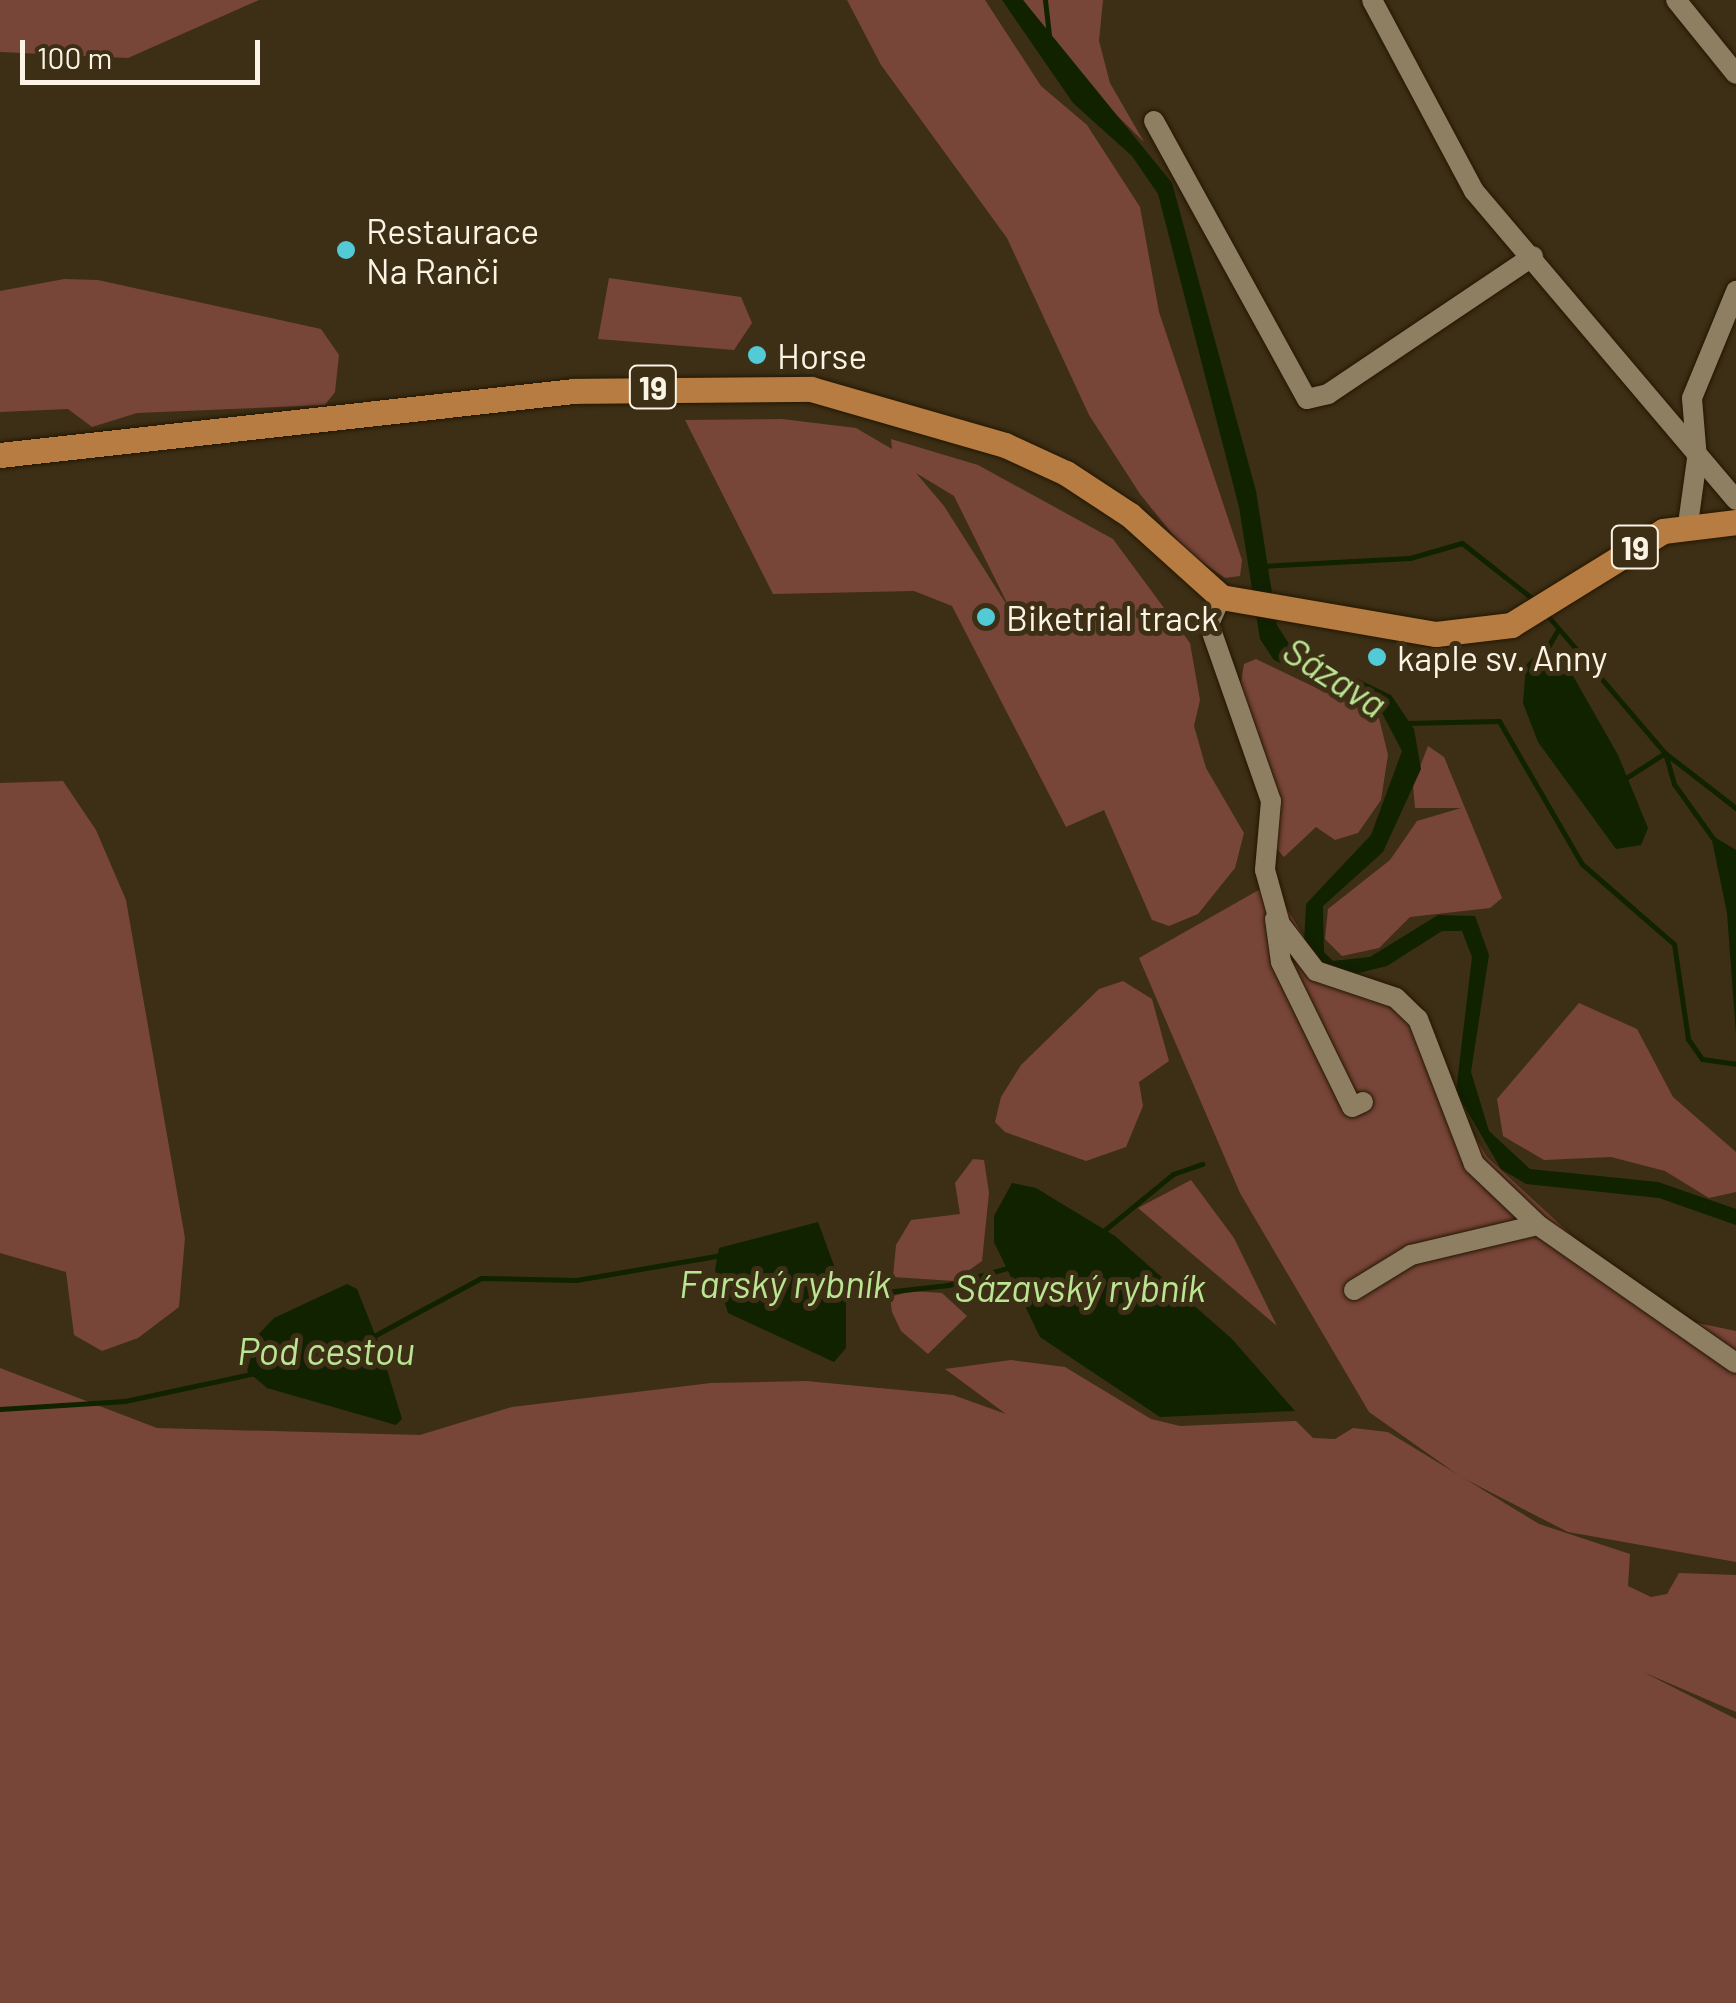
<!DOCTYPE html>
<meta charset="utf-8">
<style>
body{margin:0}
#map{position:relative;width:1736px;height:2003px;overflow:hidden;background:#3d2f15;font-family:Barlow,sans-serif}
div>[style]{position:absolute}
.green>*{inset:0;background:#784539}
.water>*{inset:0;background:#102200}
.stream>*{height:5px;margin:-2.5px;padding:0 2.5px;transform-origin:2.5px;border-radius:2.5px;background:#102200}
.roads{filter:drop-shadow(0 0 2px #231700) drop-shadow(0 0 2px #231700)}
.minor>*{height:20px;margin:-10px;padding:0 10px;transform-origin:10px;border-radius:10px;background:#8e7f62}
.major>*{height:25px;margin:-12.5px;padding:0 12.5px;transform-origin:12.5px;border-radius:12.5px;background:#b67c41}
.dots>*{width:28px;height:28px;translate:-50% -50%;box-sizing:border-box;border:5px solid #3d2f15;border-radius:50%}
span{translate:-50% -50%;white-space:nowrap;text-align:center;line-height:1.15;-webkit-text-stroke:10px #3d2f15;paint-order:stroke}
.shield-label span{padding:2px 8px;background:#3d2f15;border:2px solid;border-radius:8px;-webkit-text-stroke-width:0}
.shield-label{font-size:32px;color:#fbf3e3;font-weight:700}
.poi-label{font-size:35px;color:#fbf3e3}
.left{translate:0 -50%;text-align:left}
.water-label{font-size:38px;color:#bae694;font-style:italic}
.scale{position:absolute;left:20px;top:40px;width:240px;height:45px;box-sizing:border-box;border:5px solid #fbf3e3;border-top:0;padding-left:12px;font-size:30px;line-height:35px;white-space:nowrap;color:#fbf3e3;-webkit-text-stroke:8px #3d2f15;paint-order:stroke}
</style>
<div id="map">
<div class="green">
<div style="clip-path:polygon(0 0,259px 0,128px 58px,0 52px)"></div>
<div style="clip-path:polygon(847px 0,985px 0,1041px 86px,1087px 125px,1140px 207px,1159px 312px,1242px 560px,1240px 576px,1225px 578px,1186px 551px,1140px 494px,1089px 415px,1007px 238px,881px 65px)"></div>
<div style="clip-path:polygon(1023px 0,1103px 0,1099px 41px,1110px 83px,1144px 142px,1086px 85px)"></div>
<div style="clip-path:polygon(609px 278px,741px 297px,752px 323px,734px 350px,598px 339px)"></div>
<div style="clip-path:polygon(64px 279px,98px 280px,321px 329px,339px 355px,335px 392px,325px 405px,137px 413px,92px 427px,68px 409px,0 412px,0 291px)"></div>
<div style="clip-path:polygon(evenodd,782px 419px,856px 428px,892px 449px,891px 439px,978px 465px,1113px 539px,1190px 643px,1200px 700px,1194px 726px,1206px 768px,1244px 833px,1235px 868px,1198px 914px,1169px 926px,1152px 920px,1104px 810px,1066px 827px,952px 606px,914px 591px,773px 594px,685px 420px,782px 419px,916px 473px,954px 496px,1012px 613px,944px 506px,916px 473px)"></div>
<div style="clip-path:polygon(1256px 659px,1379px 718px,1388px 755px,1381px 800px,1358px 833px,1335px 840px,1316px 827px,1284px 857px,1276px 848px,1241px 682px,1244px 664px)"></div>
<div style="clip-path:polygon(1428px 746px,1444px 757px,1502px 898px,1490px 908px,1410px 917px,1379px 948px,1342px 956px,1325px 939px,1328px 909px,1390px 860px,1417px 821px,1461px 808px,1415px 808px,1413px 785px)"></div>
<div style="clip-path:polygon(63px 781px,96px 830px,126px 900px,185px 1238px,179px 1307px,138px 1338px,102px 1351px,74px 1335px,66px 1272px,0 1253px,0 783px)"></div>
<div style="clip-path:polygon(1271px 883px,1323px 967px,1386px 985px,1487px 1157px,1579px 1242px,1688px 1321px,1736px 1331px,1736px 1562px,1568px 1532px,1461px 1477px,1369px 1412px,1240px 1193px,1139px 958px)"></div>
<div style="clip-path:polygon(1123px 981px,1152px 999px,1169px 1061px,1139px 1082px,1143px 1106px,1126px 1147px,1086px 1161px,1005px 1132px,995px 1122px,1001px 1097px,1021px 1065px,1099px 989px)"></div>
<div style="clip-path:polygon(1579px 1003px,1637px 1029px,1673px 1097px,1736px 1152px,1736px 1192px,1709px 1198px,1665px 1171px,1611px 1157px,1544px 1160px,1503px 1136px,1497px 1099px)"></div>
<div style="clip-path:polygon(973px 1159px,984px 1160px,989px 1193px,982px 1261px,954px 1281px,893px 1277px,896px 1245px,911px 1220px,960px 1214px,955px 1183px)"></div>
<div style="clip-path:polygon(1191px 1180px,1234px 1238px,1277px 1326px,1138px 1208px)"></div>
<div style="clip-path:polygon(912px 1291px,942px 1293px,967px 1316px,928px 1354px,901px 1331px,892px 1312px,890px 1297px)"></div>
<div style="clip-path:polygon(1011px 1360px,1065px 1367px,1151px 1419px,1180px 1426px,1296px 1421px,1313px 1438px,1335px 1439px,1353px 1428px,1388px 1432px,1539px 1524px,1630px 1554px,1628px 1586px,1651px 1597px,1667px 1594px,1679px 1573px,1736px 1575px,1736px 1712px,1643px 1672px,1736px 1719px,1736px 2003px,0 2003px,0 1368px,157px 1428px,420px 1435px,512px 1407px,711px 1383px,806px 1381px,953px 1395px,1006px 1414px,945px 1369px)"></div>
</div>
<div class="water">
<div style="clip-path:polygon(1002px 0,1023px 0,1172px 183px,1256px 491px,1277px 625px,1291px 647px,1391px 695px,1414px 729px,1421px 769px,1383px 852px,1323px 906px,1324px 952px,1333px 961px,1370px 957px,1438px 915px,1475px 916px,1489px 955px,1471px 1072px,1489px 1131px,1530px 1169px,1658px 1182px,1736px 1209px,1736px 1225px,1659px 1198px,1526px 1184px,1501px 1169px,1456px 1092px,1472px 957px,1462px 931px,1442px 931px,1387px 966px,1354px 974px,1330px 974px,1304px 943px,1306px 904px,1371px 835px,1402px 751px,1382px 713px,1274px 660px,1260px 639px,1239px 507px,1158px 194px,1132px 156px,1073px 103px)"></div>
<div style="clip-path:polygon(1537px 653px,1573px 676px,1618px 755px,1648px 828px,1641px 845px,1616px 849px,1538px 742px,1523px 703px,1526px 665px)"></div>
<div style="clip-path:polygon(1711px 835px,1736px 850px,1736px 1034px,1727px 913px)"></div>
<div style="clip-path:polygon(1012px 1183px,1036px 1188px,1115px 1236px,1232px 1339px,1295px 1411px,1160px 1417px,1040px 1337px,994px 1242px,994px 1216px)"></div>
<div style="clip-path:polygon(818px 1222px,846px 1298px,846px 1348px,834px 1362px,728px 1313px,715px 1270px,719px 1248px)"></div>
<div style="clip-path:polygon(347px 1284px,357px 1289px,380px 1347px,402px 1419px,396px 1425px,267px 1388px,247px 1371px,257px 1336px,274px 1318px)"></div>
</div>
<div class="stream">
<div style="left:1045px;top:0;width:44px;rotate:83.5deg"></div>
<div style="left:1262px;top:566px;width:148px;rotate:-3.1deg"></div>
<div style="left:1410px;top:558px;width:54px;rotate:-16.1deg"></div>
<div style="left:1462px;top:543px;width:90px;rotate:38.3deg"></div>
<div style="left:1547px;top:615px;width:182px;rotate:49.5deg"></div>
<div style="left:1665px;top:753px;width:90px;rotate:37.8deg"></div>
<div style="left:1541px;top:659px;width:32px;rotate:-60deg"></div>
<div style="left:1405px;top:723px;width:94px;rotate:-1.2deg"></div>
<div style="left:1499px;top:721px;width:165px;rotate:59.9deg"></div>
<div style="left:1582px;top:864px;width:122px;rotate:41deg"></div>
<div style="left:1674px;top:944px;width:96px;rotate:81.6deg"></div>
<div style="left:1688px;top:1039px;width:24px;rotate:55deg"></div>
<div style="left:1702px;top:1059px;width:34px;rotate:8deg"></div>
<div style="left:1666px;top:756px;width:29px;rotate:74deg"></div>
<div style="left:1674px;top:784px;width:70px;rotate:54.3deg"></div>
<div style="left:1626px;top:778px;width:46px;rotate:-32.7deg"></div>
<div style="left:1101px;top:1233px;width:93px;rotate:-39.3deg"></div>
<div style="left:1173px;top:1174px;width:31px;rotate:-19deg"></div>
<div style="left:841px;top:1297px;width:108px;rotate:-6.4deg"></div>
<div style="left:948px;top:1285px;width:61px;rotate:-16.1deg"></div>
<div style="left:372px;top:1337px;width:124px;rotate:-28.4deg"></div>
<div style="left:481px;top:1278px;width:95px;rotate:1.2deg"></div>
<div style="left:576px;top:1280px;width:148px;rotate:-9.7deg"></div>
<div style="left:0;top:1409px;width:125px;rotate:-3.7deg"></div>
<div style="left:125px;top:1401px;width:134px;rotate:-12.1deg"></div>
</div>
<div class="roads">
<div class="minor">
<div style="left:1372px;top:0;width:217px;rotate:61.9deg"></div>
<div style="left:1474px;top:191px;width:405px;rotate:49.7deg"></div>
<div style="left:1676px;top:0;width:95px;rotate:51deg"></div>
<div style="left:1154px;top:121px;width:317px;rotate:61.2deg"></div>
<div style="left:1307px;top:399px;width:22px;rotate:-13deg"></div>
<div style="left:1328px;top:394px;width:247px;rotate:-33.9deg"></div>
<div style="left:1688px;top:524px;width:66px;rotate:-82.1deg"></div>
<div style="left:1697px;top:459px;width:61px;rotate:-94.7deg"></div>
<div style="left:1692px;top:398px;width:116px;rotate:-67.6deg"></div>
<div style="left:1221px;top:597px;width:30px;rotate:114deg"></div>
<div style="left:1209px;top:624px;width:188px;rotate:70.7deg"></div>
<div style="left:1271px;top:801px;width:69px;rotate:95deg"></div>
<div style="left:1265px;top:870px;width:56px;rotate:74.5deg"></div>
<div style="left:1280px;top:924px;width:59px;rotate:52.5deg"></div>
<div style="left:1316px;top:971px;width:84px;rotate:18.6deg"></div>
<div style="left:1396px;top:998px;width:30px;rotate:44deg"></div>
<div style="left:1418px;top:1019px;width:155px;rotate:68.9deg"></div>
<div style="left:1474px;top:1164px;width:88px;rotate:43.6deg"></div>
<div style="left:1538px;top:1225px;width:241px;rotate:34.9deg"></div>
<div style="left:1275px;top:919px;width:43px;rotate:82.1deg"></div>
<div style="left:1281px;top:962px;width:161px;rotate:63.9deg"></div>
<div style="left:1352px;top:1107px;width:12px;rotate:-24deg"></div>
<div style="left:1354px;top:1290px;width:67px;rotate:-31.6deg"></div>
<div style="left:1411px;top:1255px;width:130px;rotate:-13.3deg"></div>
</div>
<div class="major">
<div style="left:0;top:455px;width:577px;rotate:-6.37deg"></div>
<div style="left:573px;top:391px;width:238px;rotate:-0.5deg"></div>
<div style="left:811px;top:389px;width:202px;rotate:16.1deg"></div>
<div style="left:1005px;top:445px;width:67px;rotate:24.7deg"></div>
<div style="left:1066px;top:473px;width:77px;rotate:33.3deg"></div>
<div style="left:1130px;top:515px;width:122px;rotate:42deg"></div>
<div style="left:1221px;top:597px;width:218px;rotate:9.8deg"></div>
<div style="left:1436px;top:634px;width:76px;rotate:-6.8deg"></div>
<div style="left:1511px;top:625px;width:179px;rotate:-31.7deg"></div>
<div style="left:1663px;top:531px;width:74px;rotate:-7deg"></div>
</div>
</div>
<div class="dots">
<div style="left:346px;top:250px;background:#52cbd7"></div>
<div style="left:757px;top:355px;background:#52cbd7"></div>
<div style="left:986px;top:617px;background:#52cbd7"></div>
<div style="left:1377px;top:657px;background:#52cbd7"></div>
</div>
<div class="shield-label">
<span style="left:653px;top:387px">19</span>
<span style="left:1635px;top:547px">19</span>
</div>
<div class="poi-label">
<span class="left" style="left:366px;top:250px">Restaurace<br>Na Ranči</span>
<span class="left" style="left:777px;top:355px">Horse</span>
<span class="left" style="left:1006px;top:617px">Biketrial track</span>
<span class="left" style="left:1397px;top:657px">kaple sv. Anny</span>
</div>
<div class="water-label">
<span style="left:1335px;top:677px;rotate:33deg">Sázava</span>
<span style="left:785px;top:1284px">Farský rybník</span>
<span style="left:1080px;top:1288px">Sázavský rybník</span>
<span style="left:326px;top:1351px">Pod cestou</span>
</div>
<div class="scale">100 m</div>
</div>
